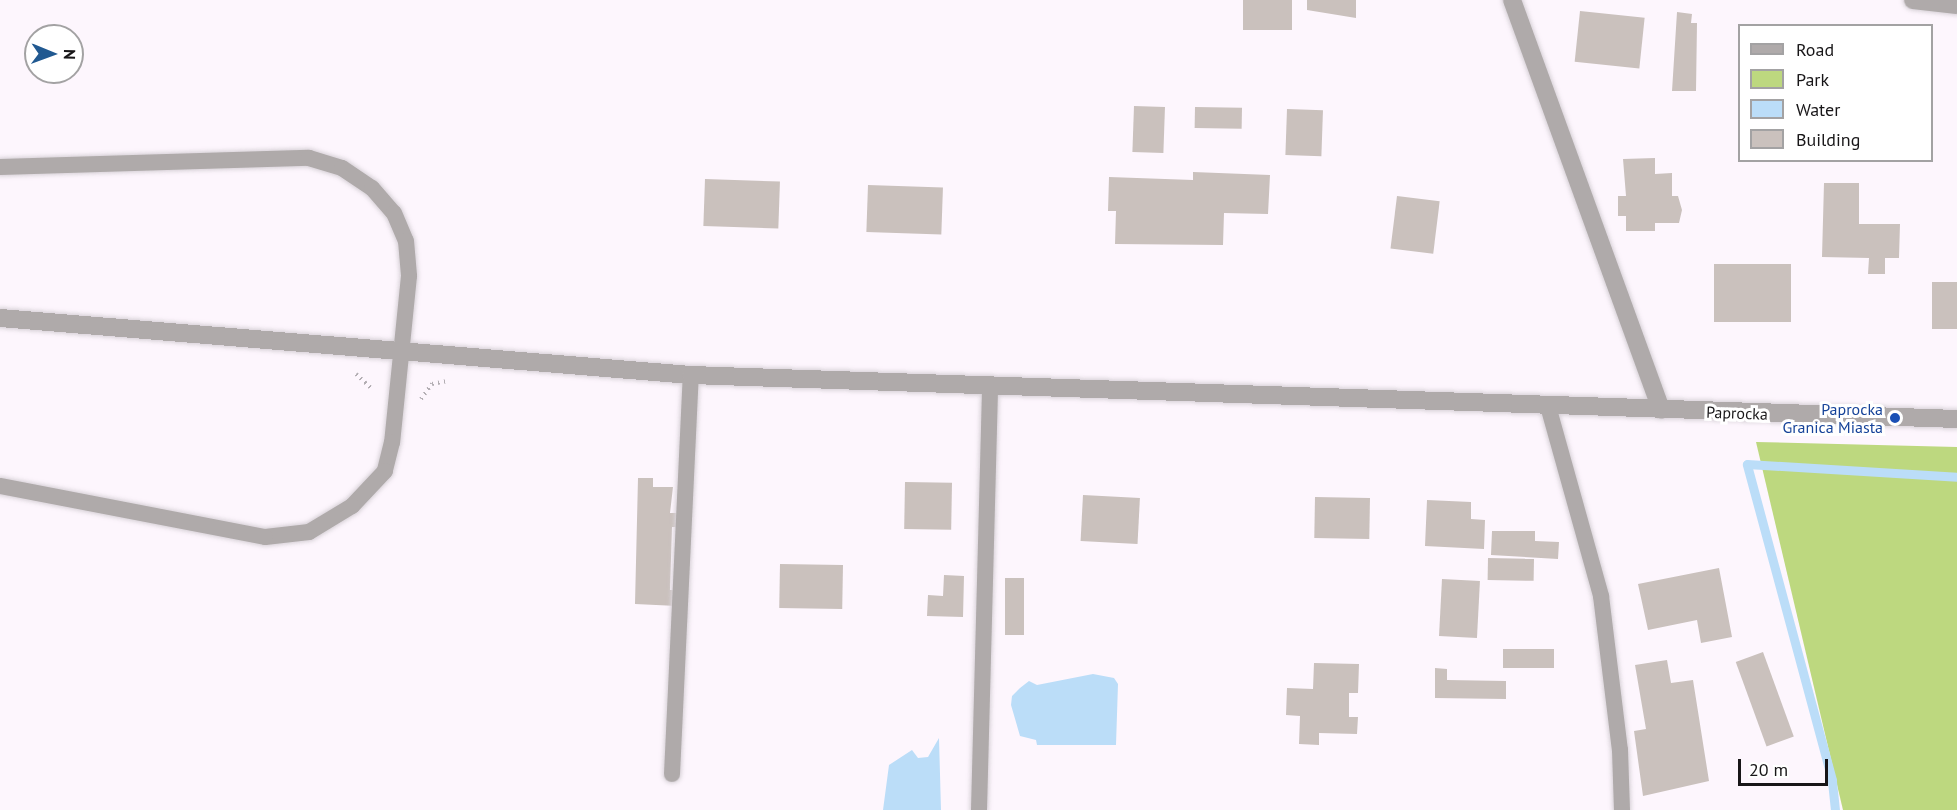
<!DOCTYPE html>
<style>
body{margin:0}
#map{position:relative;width:1957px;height:810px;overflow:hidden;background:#fdf6fd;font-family:"PT Sans",sans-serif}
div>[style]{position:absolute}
.green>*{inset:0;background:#bdd87f}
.water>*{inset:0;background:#bbddf8}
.stream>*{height:9px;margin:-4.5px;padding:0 4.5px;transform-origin:4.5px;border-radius:4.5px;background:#bbddf8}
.building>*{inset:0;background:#cac1bd;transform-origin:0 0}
.path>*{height:4px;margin-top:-2px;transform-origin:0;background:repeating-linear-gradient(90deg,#b3aeb3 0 1.5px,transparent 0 6px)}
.roads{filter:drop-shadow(0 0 2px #d8d2d8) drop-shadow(0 0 2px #d8d2d8)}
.service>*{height:16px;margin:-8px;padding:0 8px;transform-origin:8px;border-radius:8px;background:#afaaaa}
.minor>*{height:18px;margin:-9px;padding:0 9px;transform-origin:9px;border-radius:9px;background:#afaaaa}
.tertiary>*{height:18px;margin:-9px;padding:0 9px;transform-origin:9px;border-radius:9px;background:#afaaaa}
.dots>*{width:16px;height:16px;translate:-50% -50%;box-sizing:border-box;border:3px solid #fff;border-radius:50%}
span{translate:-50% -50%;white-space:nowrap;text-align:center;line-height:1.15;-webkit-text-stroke:6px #fff;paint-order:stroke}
.transit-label{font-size:16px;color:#164399}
.right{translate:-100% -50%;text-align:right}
.street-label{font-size:16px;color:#181618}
.legend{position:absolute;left:1738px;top:24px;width:195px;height:138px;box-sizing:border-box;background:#fff;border:2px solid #a3a2a3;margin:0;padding:8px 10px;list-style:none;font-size:18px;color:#181618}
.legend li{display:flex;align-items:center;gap:12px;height:30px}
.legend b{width:30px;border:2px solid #a3a2a3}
.north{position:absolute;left:24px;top:24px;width:60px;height:60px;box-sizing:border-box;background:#fff;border:2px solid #a3a2a3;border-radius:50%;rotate:91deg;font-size:16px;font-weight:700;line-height:24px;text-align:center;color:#181618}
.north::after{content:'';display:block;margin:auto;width:21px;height:27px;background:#215991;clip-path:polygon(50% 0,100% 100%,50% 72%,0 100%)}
.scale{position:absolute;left:1738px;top:759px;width:90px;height:27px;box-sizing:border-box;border:3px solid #181618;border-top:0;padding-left:8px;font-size:18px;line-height:21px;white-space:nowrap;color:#181618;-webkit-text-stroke:4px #fff;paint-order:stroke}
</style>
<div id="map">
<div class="green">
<div style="clip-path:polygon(1756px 442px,1957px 447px,1957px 810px,1843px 810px)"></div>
</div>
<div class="water">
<div style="clip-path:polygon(1093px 674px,1114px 678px,1118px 684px,1116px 745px,1037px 745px,1036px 740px,1020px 736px,1011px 705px,1012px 696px,1020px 688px,1029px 681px,1037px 685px)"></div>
<div style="clip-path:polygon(939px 738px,941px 810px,883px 810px,889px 765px,912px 750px,918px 758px,928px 757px)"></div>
</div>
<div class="stream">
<div style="left:1835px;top:810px;width:30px;rotate:-96deg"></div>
<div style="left:1832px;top:780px;width:327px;rotate:-105.1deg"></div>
<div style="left:1747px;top:464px;width:210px;rotate:3.5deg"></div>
</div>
<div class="building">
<div style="left:1243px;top:0;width:49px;height:30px"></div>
<div style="clip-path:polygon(1307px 0,1356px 0,1356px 18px,1307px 10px)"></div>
<div style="left:1580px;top:11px;width:65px;height:51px;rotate:6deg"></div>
<div style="clip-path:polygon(1677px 12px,1692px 14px,1691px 23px,1697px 23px,1696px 91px,1672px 91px)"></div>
<div style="left:1134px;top:106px;width:31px;height:46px;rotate:2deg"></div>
<div style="left:1195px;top:107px;width:47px;height:21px;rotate:1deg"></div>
<div style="left:1287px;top:109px;width:36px;height:46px;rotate:2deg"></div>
<div style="clip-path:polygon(1655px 158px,1655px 174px,1672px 173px,1672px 196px,1678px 196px,1682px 210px,1679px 223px,1655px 223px,1655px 231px,1626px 231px,1626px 216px,1618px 216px,1618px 196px,1626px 196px,1623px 159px)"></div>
<div style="clip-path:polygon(1193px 172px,1270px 175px,1268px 214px,1224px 213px,1223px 245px,1115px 244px,1116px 211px,1108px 211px,1109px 177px,1193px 180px)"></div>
<div style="left:705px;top:179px;width:75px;height:47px;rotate:2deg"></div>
<div style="clip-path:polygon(1824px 183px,1859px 183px,1859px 224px,1900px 224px,1899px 258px,1885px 258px,1885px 274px,1868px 274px,1869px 258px,1822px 257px)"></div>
<div style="left:868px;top:185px;width:75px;height:47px;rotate:2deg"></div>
<div style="left:1397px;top:196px;width:43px;height:53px;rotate:7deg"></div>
<div style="left:1791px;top:264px;width:58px;height:77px;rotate:90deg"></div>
<div style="left:1932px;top:282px;width:25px;height:47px"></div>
<div style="clip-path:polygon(638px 478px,653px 478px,653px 487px,673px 487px,670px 513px,679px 513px,679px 527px,672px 527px,670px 590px,677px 590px,677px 606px,635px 604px)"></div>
<div style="left:905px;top:482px;width:47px;height:47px;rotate:1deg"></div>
<div style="left:1083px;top:495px;width:57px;height:46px;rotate:3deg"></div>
<div style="left:1315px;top:497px;width:55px;height:41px;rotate:1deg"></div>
<div style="clip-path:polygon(1427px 500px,1471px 502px,1471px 519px,1485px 520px,1484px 549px,1425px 546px)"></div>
<div style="clip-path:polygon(1492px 531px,1535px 531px,1535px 541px,1559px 542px,1558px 559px,1491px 555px)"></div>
<div style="left:1488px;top:558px;width:46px;height:22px;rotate:1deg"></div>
<div style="left:780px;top:564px;width:63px;height:44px;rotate:1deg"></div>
<div style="clip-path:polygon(1719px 568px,1732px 637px,1701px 643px,1697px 620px,1648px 630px,1638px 584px)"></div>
<div style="clip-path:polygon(944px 575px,964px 576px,963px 617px,927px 616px,928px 595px,943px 596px)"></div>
<div style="left:1005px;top:578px;width:19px;height:57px"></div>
<div style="left:1442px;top:579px;width:38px;height:57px;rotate:3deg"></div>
<div style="left:1503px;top:649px;width:51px;height:19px"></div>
<div style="left:1763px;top:652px;width:90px;height:29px;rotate:70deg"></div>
<div style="clip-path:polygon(1667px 660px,1671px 683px,1693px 680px,1709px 781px,1643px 796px,1634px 731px,1646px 729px,1635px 665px)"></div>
<div style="clip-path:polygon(1314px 663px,1359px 664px,1358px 693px,1349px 693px,1349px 717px,1358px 717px,1357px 734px,1319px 733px,1319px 745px,1299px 744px,1300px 716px,1286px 715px,1287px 688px,1313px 689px)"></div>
<div style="clip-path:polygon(1435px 668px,1447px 669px,1447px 680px,1506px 681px,1506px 699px,1435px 698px)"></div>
</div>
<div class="path">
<div style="left:356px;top:374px;width:22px;rotate:43deg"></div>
<div style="left:421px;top:399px;width:19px;rotate:-54deg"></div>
<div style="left:432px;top:384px;width:15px;rotate:-11deg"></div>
</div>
<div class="roads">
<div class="service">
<div style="left:0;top:167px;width:309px;rotate:-1.7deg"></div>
<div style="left:309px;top:158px;width:34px;rotate:17deg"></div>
<div style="left:342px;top:168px;width:36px;rotate:34deg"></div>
<div style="left:372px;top:188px;width:33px;rotate:49deg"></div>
<div style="left:394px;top:213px;width:30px;rotate:67deg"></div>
<div style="left:406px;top:241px;width:35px;rotate:85deg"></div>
<div style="left:409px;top:276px;width:167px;rotate:95.8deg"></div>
<div style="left:392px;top:442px;width:30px;rotate:104deg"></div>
<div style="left:385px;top:471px;width:48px;rotate:133.3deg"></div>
<div style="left:352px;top:506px;width:50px;rotate:148.8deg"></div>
<div style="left:309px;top:532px;width:44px;rotate:173.5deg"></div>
<div style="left:265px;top:537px;width:270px;rotate:-169.1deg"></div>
<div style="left:1548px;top:406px;width:197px;rotate:74.4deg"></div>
<div style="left:1601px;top:596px;width:155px;rotate:83deg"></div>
<div style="left:1620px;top:750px;width:60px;rotate:88.1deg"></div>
<div style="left:672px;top:774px;width:399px;rotate:-87.3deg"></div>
<div style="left:979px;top:810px;width:423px;rotate:-88.5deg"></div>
</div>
<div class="minor">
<div style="left:1512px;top:0;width:436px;rotate:70deg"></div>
<div style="left:1913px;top:0;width:44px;rotate:6.5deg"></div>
</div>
<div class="tertiary">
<div style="left:0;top:318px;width:693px;rotate:4.72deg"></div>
<div style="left:691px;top:375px;width:1267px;rotate:1.99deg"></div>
</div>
</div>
<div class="dots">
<div style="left:1895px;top:418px;background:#1a4fb4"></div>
</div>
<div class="transit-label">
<span class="right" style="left:1883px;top:418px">Paprocka<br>Granica Miasta</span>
</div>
<div class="street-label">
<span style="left:1737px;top:413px;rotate:2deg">Paprocka</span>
</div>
<ul class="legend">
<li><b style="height:8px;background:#afaaaa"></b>Road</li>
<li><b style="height:16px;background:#bdd87f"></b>Park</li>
<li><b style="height:16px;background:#bbddf8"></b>Water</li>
<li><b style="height:16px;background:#cac1bd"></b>Building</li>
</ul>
<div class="north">N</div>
<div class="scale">20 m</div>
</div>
